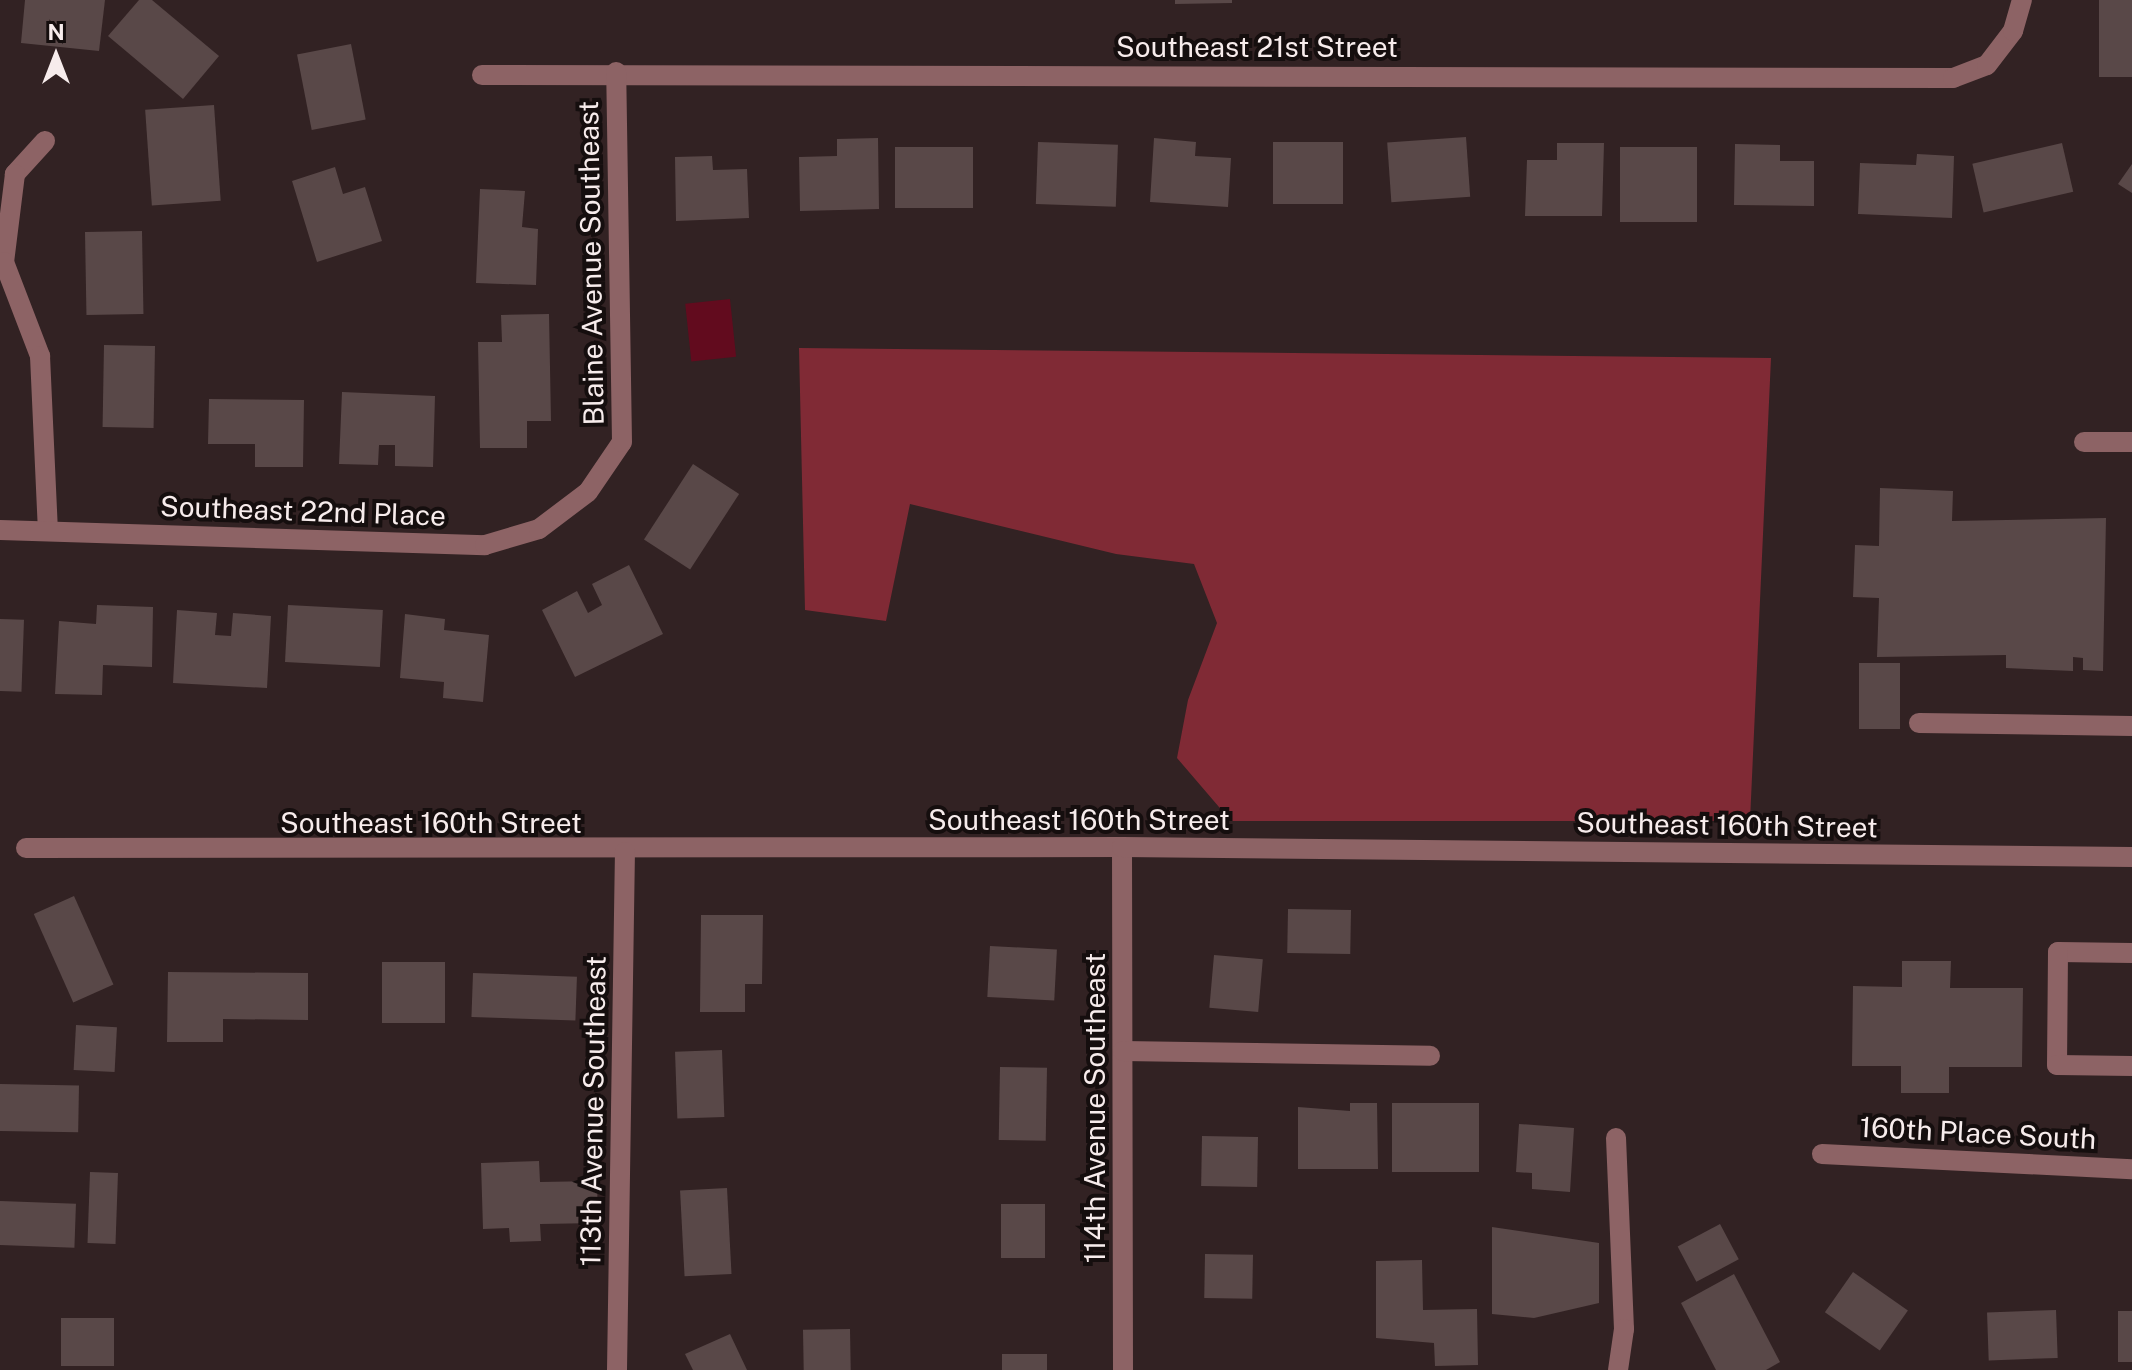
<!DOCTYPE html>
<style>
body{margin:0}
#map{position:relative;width:2132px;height:1370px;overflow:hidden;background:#322223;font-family:"Public Sans",sans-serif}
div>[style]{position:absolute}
.green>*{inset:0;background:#620b1e;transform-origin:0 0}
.forest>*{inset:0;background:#802a35}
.building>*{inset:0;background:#594848;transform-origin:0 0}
.minor>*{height:20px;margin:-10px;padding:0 10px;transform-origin:10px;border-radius:10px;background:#8d6365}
span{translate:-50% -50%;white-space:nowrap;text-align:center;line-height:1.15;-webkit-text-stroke:8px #150e0e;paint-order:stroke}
.street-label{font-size:28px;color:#f7ecec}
.north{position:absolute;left:16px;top:16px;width:80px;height:80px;-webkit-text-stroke:6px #150e0e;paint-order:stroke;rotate:0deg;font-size:22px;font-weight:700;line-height:32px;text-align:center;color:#f7ecec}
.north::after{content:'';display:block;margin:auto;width:28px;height:36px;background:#f7ecec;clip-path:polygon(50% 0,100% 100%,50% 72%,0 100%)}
</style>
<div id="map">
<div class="green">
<div style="left:730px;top:299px;width:58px;height:45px;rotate:84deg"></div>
</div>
<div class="forest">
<div style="clip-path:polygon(799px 348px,1771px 358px,1750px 821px,1231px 821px,1177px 758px,1188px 700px,1217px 623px,1194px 564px,1116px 554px,910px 504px,886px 621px,805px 610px)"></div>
</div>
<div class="building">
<div style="clip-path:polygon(25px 0,105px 0,99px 51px,21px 43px)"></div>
<div style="clip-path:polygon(139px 0,152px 0,219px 56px,183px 99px,108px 36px)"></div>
<div style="clip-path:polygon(1175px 0,1232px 0,1232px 3px,1175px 4px)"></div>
<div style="left:2099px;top:0;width:33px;height:77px"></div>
<div style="left:351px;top:44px;width:77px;height:55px;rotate:79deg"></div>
<div style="left:214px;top:105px;width:96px;height:69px;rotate:86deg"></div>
<div style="left:1466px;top:137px;width:60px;height:79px;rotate:86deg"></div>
<div style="clip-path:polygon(878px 138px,879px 209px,800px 211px,799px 157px,837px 156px,837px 139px)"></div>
<div style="clip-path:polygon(1154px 138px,1196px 142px,1195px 156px,1231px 158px,1228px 207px,1150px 202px)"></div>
<div style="left:1038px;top:142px;width:80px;height:62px;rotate:2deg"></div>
<div style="left:1343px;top:142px;width:62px;height:70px;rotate:90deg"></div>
<div style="clip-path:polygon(1557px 143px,1604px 143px,1602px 216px,1525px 216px,1527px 160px,1557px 160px)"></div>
<div style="left:2062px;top:143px;width:50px;height:92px;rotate:77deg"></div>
<div style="clip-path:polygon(1735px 144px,1780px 145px,1780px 161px,1814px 161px,1814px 206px,1734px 205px)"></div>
<div style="left:973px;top:147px;width:61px;height:78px;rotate:90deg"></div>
<div style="left:1697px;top:147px;width:75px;height:77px;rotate:90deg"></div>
<div style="clip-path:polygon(1917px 154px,1954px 156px,1952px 218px,1858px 214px,1860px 163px,1916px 165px)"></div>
<div style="clip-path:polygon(712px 156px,713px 170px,747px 169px,749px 218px,676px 221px,675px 157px)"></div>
<div style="clip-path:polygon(2132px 164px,2132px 193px,2118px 184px)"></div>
<div style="clip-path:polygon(335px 167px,343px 194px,365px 187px,382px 241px,317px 262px,292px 181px)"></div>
<div style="clip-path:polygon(480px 189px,525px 191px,522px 227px,538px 229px,536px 285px,476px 283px)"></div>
<div style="left:142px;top:231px;width:83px;height:57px;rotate:89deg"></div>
<div style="clip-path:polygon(549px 314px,551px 421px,527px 421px,527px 448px,480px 448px,478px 342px,502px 342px,501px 315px)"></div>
<div style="left:104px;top:345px;width:51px;height:82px;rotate:1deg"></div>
<div style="clip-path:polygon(342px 392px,435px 396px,433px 467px,395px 466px,395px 445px,379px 445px,378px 465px,339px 464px)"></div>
<div style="clip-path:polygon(209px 399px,304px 400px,303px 467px,255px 467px,255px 444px,208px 444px)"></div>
<div style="left:693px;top:464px;width:55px;height:90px;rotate:33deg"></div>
<div style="clip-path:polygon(1880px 488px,1953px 491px,1952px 521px,2106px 518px,2103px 671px,2083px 670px,2083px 658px,2073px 657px,2073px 671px,2006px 668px,2006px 655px,1877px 657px,1879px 598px,1853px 597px,1855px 545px,1879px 546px)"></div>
<div style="clip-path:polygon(629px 565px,663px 634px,575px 677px,542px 610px,577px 591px,588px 613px,602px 605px,592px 584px)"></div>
<div style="clip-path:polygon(97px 605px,153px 607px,152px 667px,103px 665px,102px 695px,55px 694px,59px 621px,96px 624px)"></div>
<div style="left:288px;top:605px;width:95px;height:57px;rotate:3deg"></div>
<div style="clip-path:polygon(177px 610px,217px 613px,215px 635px,231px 636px,233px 613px,271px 616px,267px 688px,173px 683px)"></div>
<div style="clip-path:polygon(405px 614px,445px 619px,444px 630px,489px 635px,483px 702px,443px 698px,444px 682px,400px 678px)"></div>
<div style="left:0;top:619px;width:24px;height:72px;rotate:2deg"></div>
<div style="left:1859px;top:663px;width:41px;height:66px"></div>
<div style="left:74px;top:896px;width:97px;height:44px;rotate:66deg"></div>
<div style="left:1351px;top:910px;width:44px;height:63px;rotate:91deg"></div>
<div style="clip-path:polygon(701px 915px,763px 915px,762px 984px,745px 984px,745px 1012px,700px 1012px)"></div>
<div style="left:990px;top:946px;width:67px;height:51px;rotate:3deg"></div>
<div style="left:1214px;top:955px;width:49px;height:53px;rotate:5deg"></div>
<div style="clip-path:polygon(1902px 961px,1951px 961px,1950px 988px,2023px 988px,2022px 1067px,1949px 1067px,1949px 1093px,1901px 1093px,1901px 1066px,1852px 1066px,1853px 986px,1902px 987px)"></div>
<div style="left:382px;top:962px;width:63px;height:61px"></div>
<div style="clip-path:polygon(168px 972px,308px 973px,308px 1020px,223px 1019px,223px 1042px,167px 1042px)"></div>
<div style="left:473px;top:973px;width:104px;height:44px;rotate:2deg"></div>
<div style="left:76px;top:1025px;width:41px;height:45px;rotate:3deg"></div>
<div style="left:722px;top:1050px;width:67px;height:47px;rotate:88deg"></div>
<div style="left:1000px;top:1067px;width:47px;height:73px;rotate:1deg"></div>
<div style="left:0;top:1084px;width:79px;height:47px;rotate:1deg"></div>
<div style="clip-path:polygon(1350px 1103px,1377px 1103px,1378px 1169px,1298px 1169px,1298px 1107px,1350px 1111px)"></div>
<div style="left:1392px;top:1103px;width:87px;height:69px"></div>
<div style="clip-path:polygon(1519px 1124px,1574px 1128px,1570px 1192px,1532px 1189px,1532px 1173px,1516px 1172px)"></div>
<div style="left:1202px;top:1136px;width:56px;height:50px;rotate:1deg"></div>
<div style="clip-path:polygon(539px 1161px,540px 1182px,597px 1181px,598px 1223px,540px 1224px,541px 1241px,510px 1242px,509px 1228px,483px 1229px,481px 1163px)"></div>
<div style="left:90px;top:1172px;width:28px;height:71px;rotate:2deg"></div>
<div style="left:727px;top:1188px;width:86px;height:47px;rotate:87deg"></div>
<div style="left:0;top:1201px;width:76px;height:44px;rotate:2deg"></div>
<div style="left:1001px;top:1204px;width:44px;height:54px"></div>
<div style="left:1720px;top:1224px;width:40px;height:48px;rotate:62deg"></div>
<div style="clip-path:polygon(1492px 1227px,1599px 1243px,1599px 1303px,1534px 1318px,1492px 1314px)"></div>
<div style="left:1205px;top:1254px;width:48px;height:44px;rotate:1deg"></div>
<div style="clip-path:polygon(1422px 1260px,1423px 1310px,1477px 1309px,1478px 1365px,1435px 1366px,1434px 1343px,1376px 1338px,1376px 1261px)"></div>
<div style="left:1853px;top:1272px;width:67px;height:49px;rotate:35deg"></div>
<div style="clip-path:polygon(1734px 1274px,1780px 1362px,1766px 1370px,1716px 1370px,1681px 1303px)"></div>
<div style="left:2056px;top:1310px;width:48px;height:69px;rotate:88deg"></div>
<div style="left:2118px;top:1311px;width:14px;height:51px"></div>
<div style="left:61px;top:1318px;width:53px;height:48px"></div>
<div style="left:850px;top:1329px;width:41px;height:47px;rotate:89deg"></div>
<div style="clip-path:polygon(730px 1334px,747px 1370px,693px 1370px,685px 1354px)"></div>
<div style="left:1002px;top:1354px;width:45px;height:16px"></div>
</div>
<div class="minor">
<div style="left:482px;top:75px;width:1471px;rotate:0.12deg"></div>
<div style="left:1953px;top:78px;width:36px;rotate:-21deg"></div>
<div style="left:1987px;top:65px;width:43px;rotate:-52.6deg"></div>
<div style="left:2013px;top:31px;width:32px;rotate:-74deg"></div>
<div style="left:45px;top:141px;width:45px;rotate:132.3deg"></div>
<div style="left:15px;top:174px;width:89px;rotate:97.1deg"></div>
<div style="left:4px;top:262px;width:101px;rotate:69deg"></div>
<div style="left:40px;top:356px;width:175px;rotate:87.4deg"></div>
<div style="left:2084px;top:442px;width:48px"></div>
<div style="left:0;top:530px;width:485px;rotate:1.8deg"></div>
<div style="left:485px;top:545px;width:56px;rotate:-16.5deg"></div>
<div style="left:539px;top:529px;width:61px;rotate:-37.1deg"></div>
<div style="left:588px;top:492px;width:60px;rotate:-55.8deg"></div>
<div style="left:622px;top:442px;width:370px;rotate:-90.9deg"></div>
<div style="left:1919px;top:723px;width:213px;rotate:0.8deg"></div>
<div style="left:1122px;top:847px;width:523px;rotate:89.89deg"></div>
<div style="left:26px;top:848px;width:1096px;rotate:-0.05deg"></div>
<div style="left:1122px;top:847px;width:1010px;rotate:0.57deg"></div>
<div style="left:2132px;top:953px;width:74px;rotate:-179.2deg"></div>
<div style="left:2058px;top:952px;width:113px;rotate:90.5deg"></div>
<div style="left:2057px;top:1065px;width:75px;rotate:0.8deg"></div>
<div style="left:1123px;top:1051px;width:307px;rotate:0.9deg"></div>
<div style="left:1616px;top:1138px;width:191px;rotate:87.6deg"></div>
<div style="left:1624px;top:1329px;width:41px;rotate:98.3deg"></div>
<div style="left:1822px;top:1154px;width:310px;rotate:2.8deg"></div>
<div style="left:617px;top:1370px;width:518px;rotate:-89.12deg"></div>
</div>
<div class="street-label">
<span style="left:1257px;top:47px">Southeast 21st Street</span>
<span style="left:591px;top:263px;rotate:-91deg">Blaine Avenue Southeast</span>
<span style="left:303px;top:511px;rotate:2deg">Southeast 22nd Place</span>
<span style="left:1079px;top:820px">Southeast 160th Street</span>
<span style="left:431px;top:823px">Southeast 160th Street</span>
<span style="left:1727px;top:825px;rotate:1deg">Southeast 160th Street</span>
<span style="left:1095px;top:1108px;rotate:-90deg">114th Avenue Southeast</span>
<span style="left:593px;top:1111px;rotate:-89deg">113th Avenue Southeast</span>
<span style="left:1978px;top:1133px;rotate:3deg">160th Place South</span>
</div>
<div class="north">N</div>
</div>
